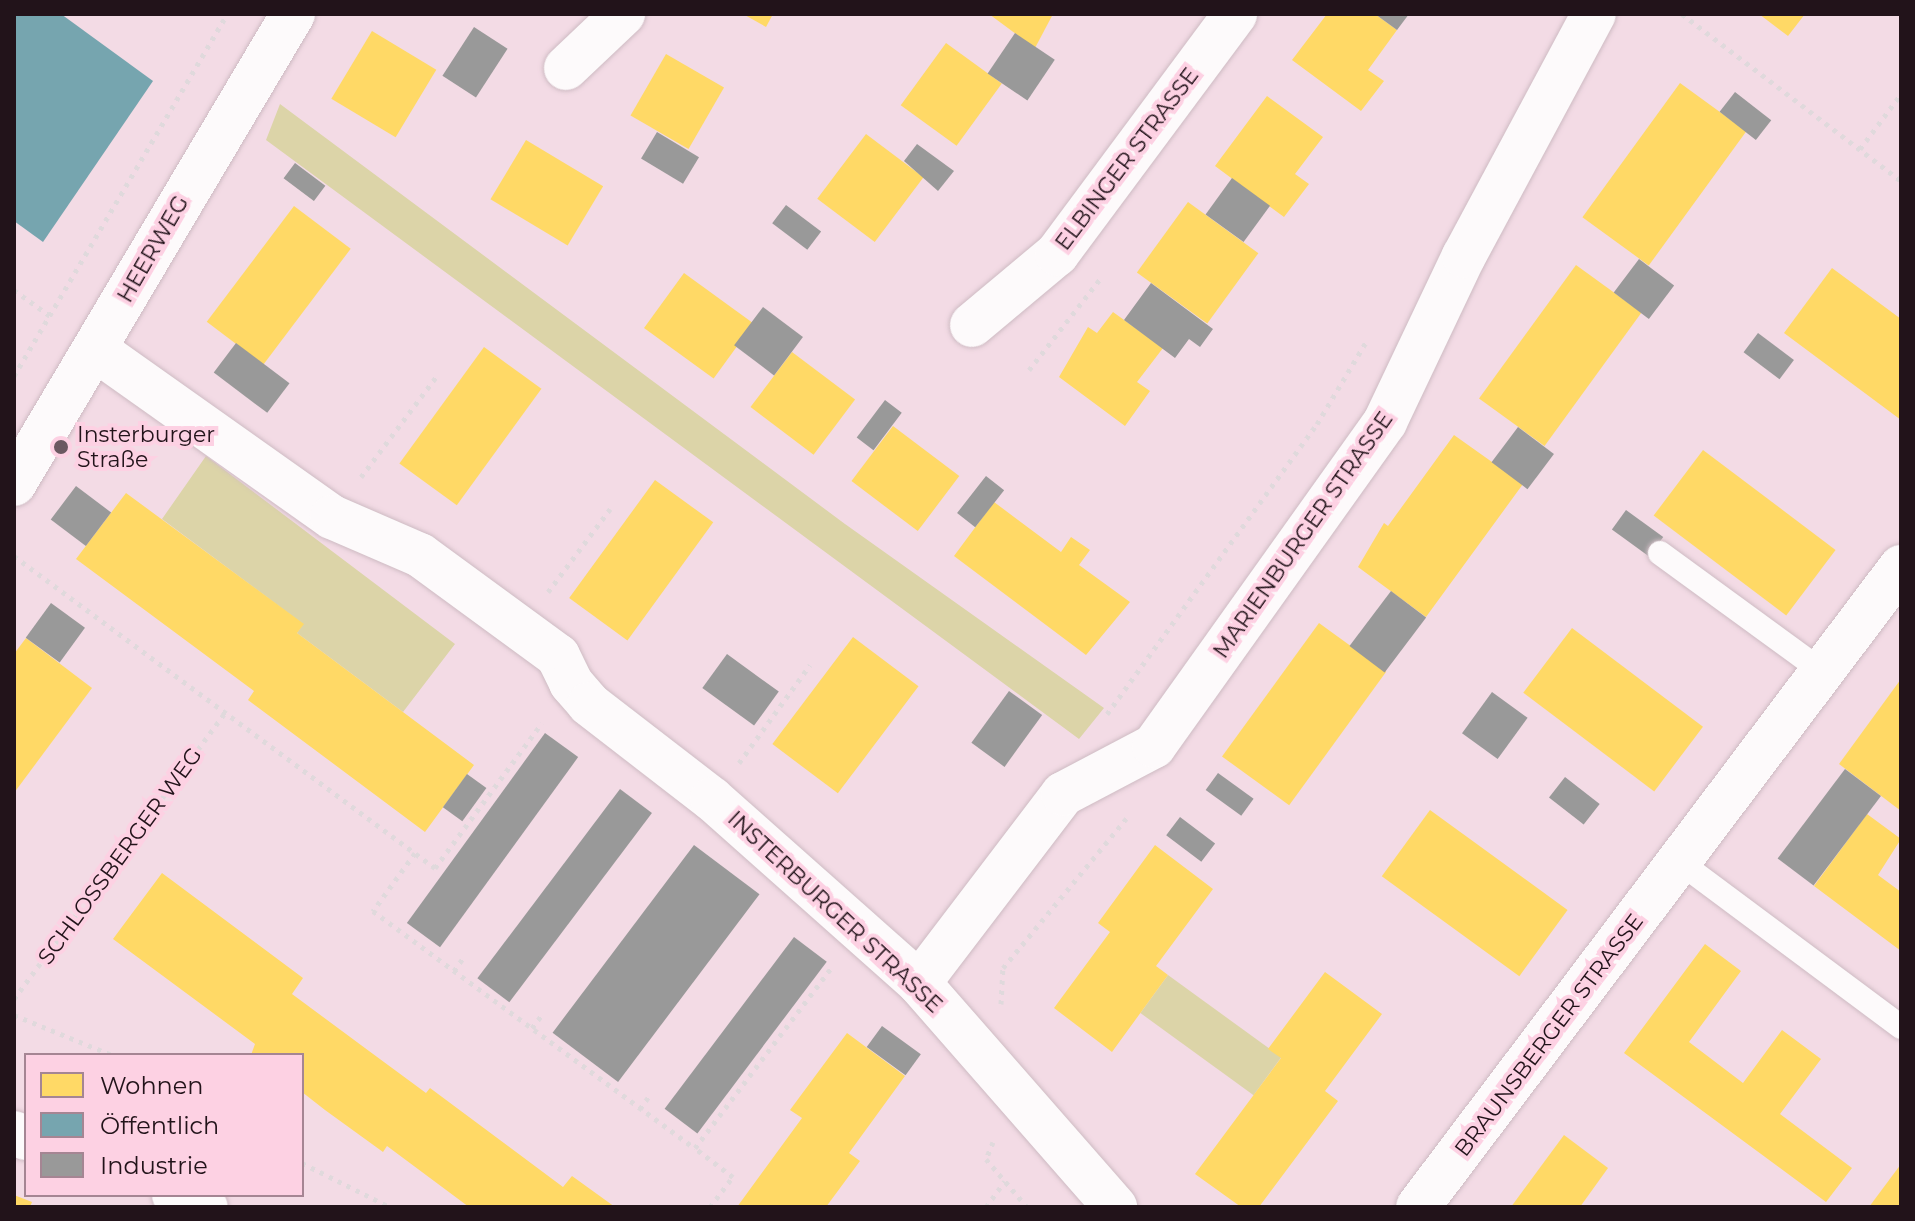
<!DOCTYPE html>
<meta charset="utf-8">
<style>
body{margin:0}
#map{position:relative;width:1915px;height:1221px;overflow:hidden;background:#f3dbe5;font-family:Montserrat,sans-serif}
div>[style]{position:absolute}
.green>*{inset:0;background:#dcd4a8;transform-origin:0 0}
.homes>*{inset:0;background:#ffd966;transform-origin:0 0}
.public>*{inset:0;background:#76a5af}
.industry>*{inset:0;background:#999;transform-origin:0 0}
.path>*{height:5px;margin-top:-2.5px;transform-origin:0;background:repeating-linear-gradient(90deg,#e0d9dc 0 4px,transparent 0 10px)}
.roads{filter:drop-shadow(0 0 2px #cebbc3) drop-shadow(0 0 2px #cebbc3)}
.lane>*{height:24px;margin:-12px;padding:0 12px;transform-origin:12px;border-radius:12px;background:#fdfafb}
.street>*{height:44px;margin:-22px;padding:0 22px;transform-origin:22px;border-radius:22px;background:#fdfafb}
.secondary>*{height:44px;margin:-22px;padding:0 22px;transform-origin:22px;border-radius:22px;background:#fdfafb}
.dots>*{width:22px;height:22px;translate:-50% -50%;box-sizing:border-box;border:4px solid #fdd1e3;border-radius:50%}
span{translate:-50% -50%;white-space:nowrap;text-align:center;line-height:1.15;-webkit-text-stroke:8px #fdd1e3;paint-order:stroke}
.street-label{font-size:22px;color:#22131a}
.poi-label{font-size:22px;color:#22131a}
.left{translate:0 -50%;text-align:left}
.frame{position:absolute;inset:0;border:16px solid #22131a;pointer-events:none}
.legend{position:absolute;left:24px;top:1053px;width:280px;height:144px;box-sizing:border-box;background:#fdd1e3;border:2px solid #a58593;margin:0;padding:10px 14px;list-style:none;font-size:24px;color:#22131a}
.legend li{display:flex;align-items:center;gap:16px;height:40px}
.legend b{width:40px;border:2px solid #a58593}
</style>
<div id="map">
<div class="green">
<div style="clip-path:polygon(280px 104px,845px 524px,1104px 708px,1079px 739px,266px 140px)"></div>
<div style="clip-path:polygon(206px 456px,455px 644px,403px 712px,297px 633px,303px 624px,162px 519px)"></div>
<div style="left:1168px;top:975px;width:140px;height:47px;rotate:36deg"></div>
</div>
<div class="homes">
<div style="clip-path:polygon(743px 14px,773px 14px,766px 27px)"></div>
<div style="clip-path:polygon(989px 14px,1053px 14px,1035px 48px)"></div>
<div style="clip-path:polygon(1327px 14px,1375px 14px,1397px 30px,1368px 70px,1384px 81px,1361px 111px,1292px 60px)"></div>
<div style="clip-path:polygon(1759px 14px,1805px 14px,1788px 36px)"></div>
<div style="left:372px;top:31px;width:75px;height:79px;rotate:31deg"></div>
<div style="left:946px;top:43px;width:69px;height:77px;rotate:36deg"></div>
<div style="left:666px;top:54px;width:67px;height:71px;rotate:30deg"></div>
<div style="left:1680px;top:83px;width:82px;height:166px;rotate:36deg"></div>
<div style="clip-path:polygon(1267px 96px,1323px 137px,1295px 174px,1309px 184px,1284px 217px,1215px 166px)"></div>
<div style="left:866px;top:134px;width:72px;height:81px;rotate:37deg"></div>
<div style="left:526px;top:140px;width:90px;height:69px;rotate:31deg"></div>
<div style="left:1188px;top:202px;width:87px;height:87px;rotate:36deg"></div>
<div style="left:294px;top:206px;width:71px;height:145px;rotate:37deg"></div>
<div style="left:1576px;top:265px;width:81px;height:165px;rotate:36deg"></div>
<div style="clip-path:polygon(1832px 268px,1901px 319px,1901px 420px,1784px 333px)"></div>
<div style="left:684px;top:273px;width:86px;height:68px;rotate:36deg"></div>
<div style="clip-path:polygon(1113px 312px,1163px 348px,1137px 382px,1150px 391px,1125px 426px,1059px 377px,1088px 327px,1097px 333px)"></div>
<div style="left:484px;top:347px;width:71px;height:144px;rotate:36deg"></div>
<div style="left:792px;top:352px;width:79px;height:69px;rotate:37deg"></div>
<div style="left:893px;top:426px;width:83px;height:69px;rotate:37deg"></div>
<div style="clip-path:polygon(1454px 435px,1523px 484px,1426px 617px,1358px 567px,1384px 523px,1388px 526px)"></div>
<div style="left:1703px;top:450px;width:166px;height:82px;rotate:37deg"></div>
<div style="left:655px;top:480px;width:72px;height:146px;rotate:36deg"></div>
<div style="clip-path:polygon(126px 493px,304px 624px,297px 633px,474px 765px,425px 832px,248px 700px,254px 691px,76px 559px)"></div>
<div style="clip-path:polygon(994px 502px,1061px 552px,1071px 537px,1090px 550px,1079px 565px,1130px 602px,1086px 655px,954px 556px)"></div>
<div style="left:1319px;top:623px;width:83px;height:165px;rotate:36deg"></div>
<div style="left:1572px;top:628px;width:164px;height:81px;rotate:37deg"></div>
<div style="left:853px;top:637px;width:82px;height:134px;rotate:37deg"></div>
<div style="clip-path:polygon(26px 638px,92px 688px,14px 793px,14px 654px)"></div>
<div style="clip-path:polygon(1901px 679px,1901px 811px,1839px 764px)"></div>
<div style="left:1430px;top:810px;width:170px;height:82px;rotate:36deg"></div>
<div style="clip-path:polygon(1867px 814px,1901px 839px,1878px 875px,1901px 892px,1901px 951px,1814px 886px)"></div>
<div style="clip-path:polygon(1155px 845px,1213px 889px,1156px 966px,1168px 975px,1112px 1052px,1054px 1008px,1110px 932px,1098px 923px)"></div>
<div style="clip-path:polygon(162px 873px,303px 978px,292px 994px,369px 1051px,426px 1093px,430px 1088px,563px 1187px,572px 1176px,615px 1207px,469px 1207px,387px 1146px,383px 1152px,325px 1110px,302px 1092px,302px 1055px,251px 1055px,255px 1044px,113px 939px)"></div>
<div style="clip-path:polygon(1705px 944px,1741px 971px,1689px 1042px,1743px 1083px,1782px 1030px,1821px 1059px,1780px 1114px,1852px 1168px,1826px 1202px,1624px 1053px)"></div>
<div style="clip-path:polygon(1325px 972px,1382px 1014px,1325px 1091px,1338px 1101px,1259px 1207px,1241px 1207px,1195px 1174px,1281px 1058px,1268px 1049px)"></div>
<div style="clip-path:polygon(847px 1033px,905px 1076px,849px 1153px,860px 1161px,826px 1207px,737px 1207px,802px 1118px,790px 1110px)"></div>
<div style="clip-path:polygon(1564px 1135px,1608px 1168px,1580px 1207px,1511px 1207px)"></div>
<div style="clip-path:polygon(1901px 1164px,1901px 1207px,1869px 1207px)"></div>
<div style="clip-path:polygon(14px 1195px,32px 1202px,30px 1207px,14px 1207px)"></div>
</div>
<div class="public">
<div style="clip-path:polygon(14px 14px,61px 14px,153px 81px,43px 242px,14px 221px)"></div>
</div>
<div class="industry">
<div style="clip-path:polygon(1375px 14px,1409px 14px,1397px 30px)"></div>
<div style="left:474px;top:27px;width:40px;height:58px;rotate:33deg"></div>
<div style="left:1015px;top:33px;width:48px;height:49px;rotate:34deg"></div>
<div style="left:1735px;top:92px;width:46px;height:25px;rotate:38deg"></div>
<div style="left:657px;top:132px;width:49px;height:31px;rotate:31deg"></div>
<div style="clip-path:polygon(917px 144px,954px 171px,938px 191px,904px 161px)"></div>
<div style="left:295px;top:163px;width:38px;height:19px;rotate:37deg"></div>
<div style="left:1232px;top:178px;width:47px;height:45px;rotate:36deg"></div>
<div style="left:786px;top:205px;width:44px;height:23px;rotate:37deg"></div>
<div style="left:1639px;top:259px;width:44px;height:42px;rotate:37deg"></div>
<div style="clip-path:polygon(1151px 283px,1213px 329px,1200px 347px,1189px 339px,1175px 358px,1124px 320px)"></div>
<div style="left:763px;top:307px;width:50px;height:48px;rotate:37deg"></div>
<div style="left:1758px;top:333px;width:45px;height:24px;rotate:37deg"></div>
<div style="left:236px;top:343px;width:67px;height:37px;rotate:37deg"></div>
<div style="left:885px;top:400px;width:21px;height:47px;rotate:37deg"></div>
<div style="left:1518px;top:427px;width:45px;height:44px;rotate:37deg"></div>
<div style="left:986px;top:476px;width:23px;height:47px;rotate:38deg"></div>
<div style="left:76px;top:486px;width:44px;height:42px;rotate:37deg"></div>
<div style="left:1626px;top:510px;width:46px;height:24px;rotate:36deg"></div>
<div style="left:1391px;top:591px;width:44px;height:69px;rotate:37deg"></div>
<div style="left:51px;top:603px;width:42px;height:43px;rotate:36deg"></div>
<div style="left:727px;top:654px;width:64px;height:42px;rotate:36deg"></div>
<div style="left:1009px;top:691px;width:41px;height:64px;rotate:36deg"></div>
<div style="left:1492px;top:692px;width:44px;height:51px;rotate:36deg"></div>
<div style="left:545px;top:733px;width:41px;height:235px;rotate:36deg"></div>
<div style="left:1845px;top:769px;width:45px;height:112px;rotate:37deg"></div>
<div style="left:1218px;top:773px;width:44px;height:21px;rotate:36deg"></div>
<div style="left:467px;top:774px;width:24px;height:41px;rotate:36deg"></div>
<div style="left:1565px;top:777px;width:44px;height:26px;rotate:38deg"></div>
<div style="left:620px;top:789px;width:40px;height:237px;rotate:37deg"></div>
<div style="left:1180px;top:817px;width:44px;height:23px;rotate:37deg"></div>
<div style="left:694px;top:845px;width:82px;height:235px;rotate:37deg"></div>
<div style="left:794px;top:937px;width:41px;height:215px;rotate:37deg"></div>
<div style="left:882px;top:1026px;width:48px;height:26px;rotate:36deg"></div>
</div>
<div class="path">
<div style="left:1682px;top:14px;width:275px;rotate:37.3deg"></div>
<div style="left:1860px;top:149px;width:69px;rotate:-53.3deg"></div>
<div style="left:14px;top:290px;width:48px;rotate:35.7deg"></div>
<div style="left:1029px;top:370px;width:117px;rotate:-52deg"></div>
<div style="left:14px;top:376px;width:420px;rotate:-59.5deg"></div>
<div style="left:361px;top:477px;width:125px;rotate:-53.1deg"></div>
<div style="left:14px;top:556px;width:524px;rotate:36.54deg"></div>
<div style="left:435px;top:868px;width:180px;rotate:-53.6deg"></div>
<div style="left:548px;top:592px;width:104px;rotate:-53.2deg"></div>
<div style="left:1107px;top:714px;width:358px;rotate:-54.1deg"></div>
<div style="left:1317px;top:424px;width:96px;rotate:-59.1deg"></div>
<div style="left:739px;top:763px;width:121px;rotate:-54.1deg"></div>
<div style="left:415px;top:853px;width:72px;rotate:125.9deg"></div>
<div style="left:373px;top:911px;width:400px;rotate:36.4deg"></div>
<div style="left:454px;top:971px;width:16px;rotate:-55deg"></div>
<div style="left:14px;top:999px;width:355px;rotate:-53.6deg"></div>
<div style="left:1001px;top:1004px;width:36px;rotate:-87deg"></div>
<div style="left:1003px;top:968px;width:198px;rotate:-50.5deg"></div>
<div style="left:14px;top:1015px;width:106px;rotate:22.2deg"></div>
<div style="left:532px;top:1028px;width:15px;rotate:-53deg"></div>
<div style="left:640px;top:1109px;width:16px;rotate:-55deg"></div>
<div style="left:993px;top:1142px;width:18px;rotate:112deg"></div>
<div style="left:986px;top:1159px;width:63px;rotate:49.5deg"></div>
<div style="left:302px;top:1163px;width:98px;rotate:26.6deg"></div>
<div style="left:710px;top:1207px;width:38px;rotate:-53deg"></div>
<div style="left:733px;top:1177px;width:48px;rotate:-142.7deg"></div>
<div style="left:695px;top:1148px;width:227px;rotate:-52.9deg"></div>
<div style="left:986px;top:1207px;width:32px;rotate:-54deg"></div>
</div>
<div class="roads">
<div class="lane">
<div style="left:1660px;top:553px;width:202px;rotate:36.1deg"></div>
<div style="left:1681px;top:863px;width:274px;rotate:36.7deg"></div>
</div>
<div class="street">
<div style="left:566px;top:68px;width:79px;rotate:-43.5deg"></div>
<div style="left:972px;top:325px;width:111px;rotate:-39.9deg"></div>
<div style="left:1057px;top:254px;width:299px;rotate:-53.4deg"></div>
<div style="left:96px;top:350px;width:289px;rotate:35.3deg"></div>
<div style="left:332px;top:517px;width:96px;rotate:23.4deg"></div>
<div style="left:420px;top:555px;width:171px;rotate:36.2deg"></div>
<div style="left:558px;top:656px;width:30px;rotate:64deg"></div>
<div style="left:571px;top:683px;width:28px;rotate:49deg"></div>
<div style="left:589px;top:704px;width:155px;rotate:37.7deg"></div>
<div style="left:712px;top:799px;width:277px;rotate:41.6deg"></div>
<div style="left:919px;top:983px;width:298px;rotate:48.8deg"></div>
<div style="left:14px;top:484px;width:547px;rotate:-59.31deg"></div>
<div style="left:919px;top:983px;width:238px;rotate:-52.7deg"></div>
<div style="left:1063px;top:794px;width:103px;rotate:-27.8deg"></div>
<div style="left:1154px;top:746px;width:398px;rotate:-54.5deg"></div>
<div style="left:1385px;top:422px;width:184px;rotate:-64.6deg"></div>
<div style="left:1464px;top:256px;width:275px;rotate:-61.8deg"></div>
<div style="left:1418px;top:1207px;width:802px;rotate:-52.96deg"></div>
</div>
<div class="secondary">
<div style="left:14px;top:1133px;width:13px;rotate:23deg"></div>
<div style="left:174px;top:1195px;width:34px;rotate:21deg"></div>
</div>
</div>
<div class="dots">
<div style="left:61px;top:447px;background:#6b5961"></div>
</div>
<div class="street-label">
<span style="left:1127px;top:159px;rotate:-53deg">ELBINGER STRASSE</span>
<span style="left:153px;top:249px;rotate:-60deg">HEERWEG</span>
<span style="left:1303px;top:535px;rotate:-55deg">MARIENBURGER STRASSE</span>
<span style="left:120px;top:856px;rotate:-54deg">SCHLOSSBERGER WEG</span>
<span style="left:835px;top:912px;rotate:43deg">INSTERBURGER STRASSE</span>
<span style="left:1549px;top:1035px;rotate:-53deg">BRAUNSBERGER STRASSE</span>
</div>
<div class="poi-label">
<span class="left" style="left:77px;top:447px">Insterburger<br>Straße</span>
</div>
<div class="frame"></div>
<ul class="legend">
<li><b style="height:22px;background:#ffd966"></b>Wohnen</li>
<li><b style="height:22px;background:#76a5af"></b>Öffentlich</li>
<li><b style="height:22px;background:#999"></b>Industrie</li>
</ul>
</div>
